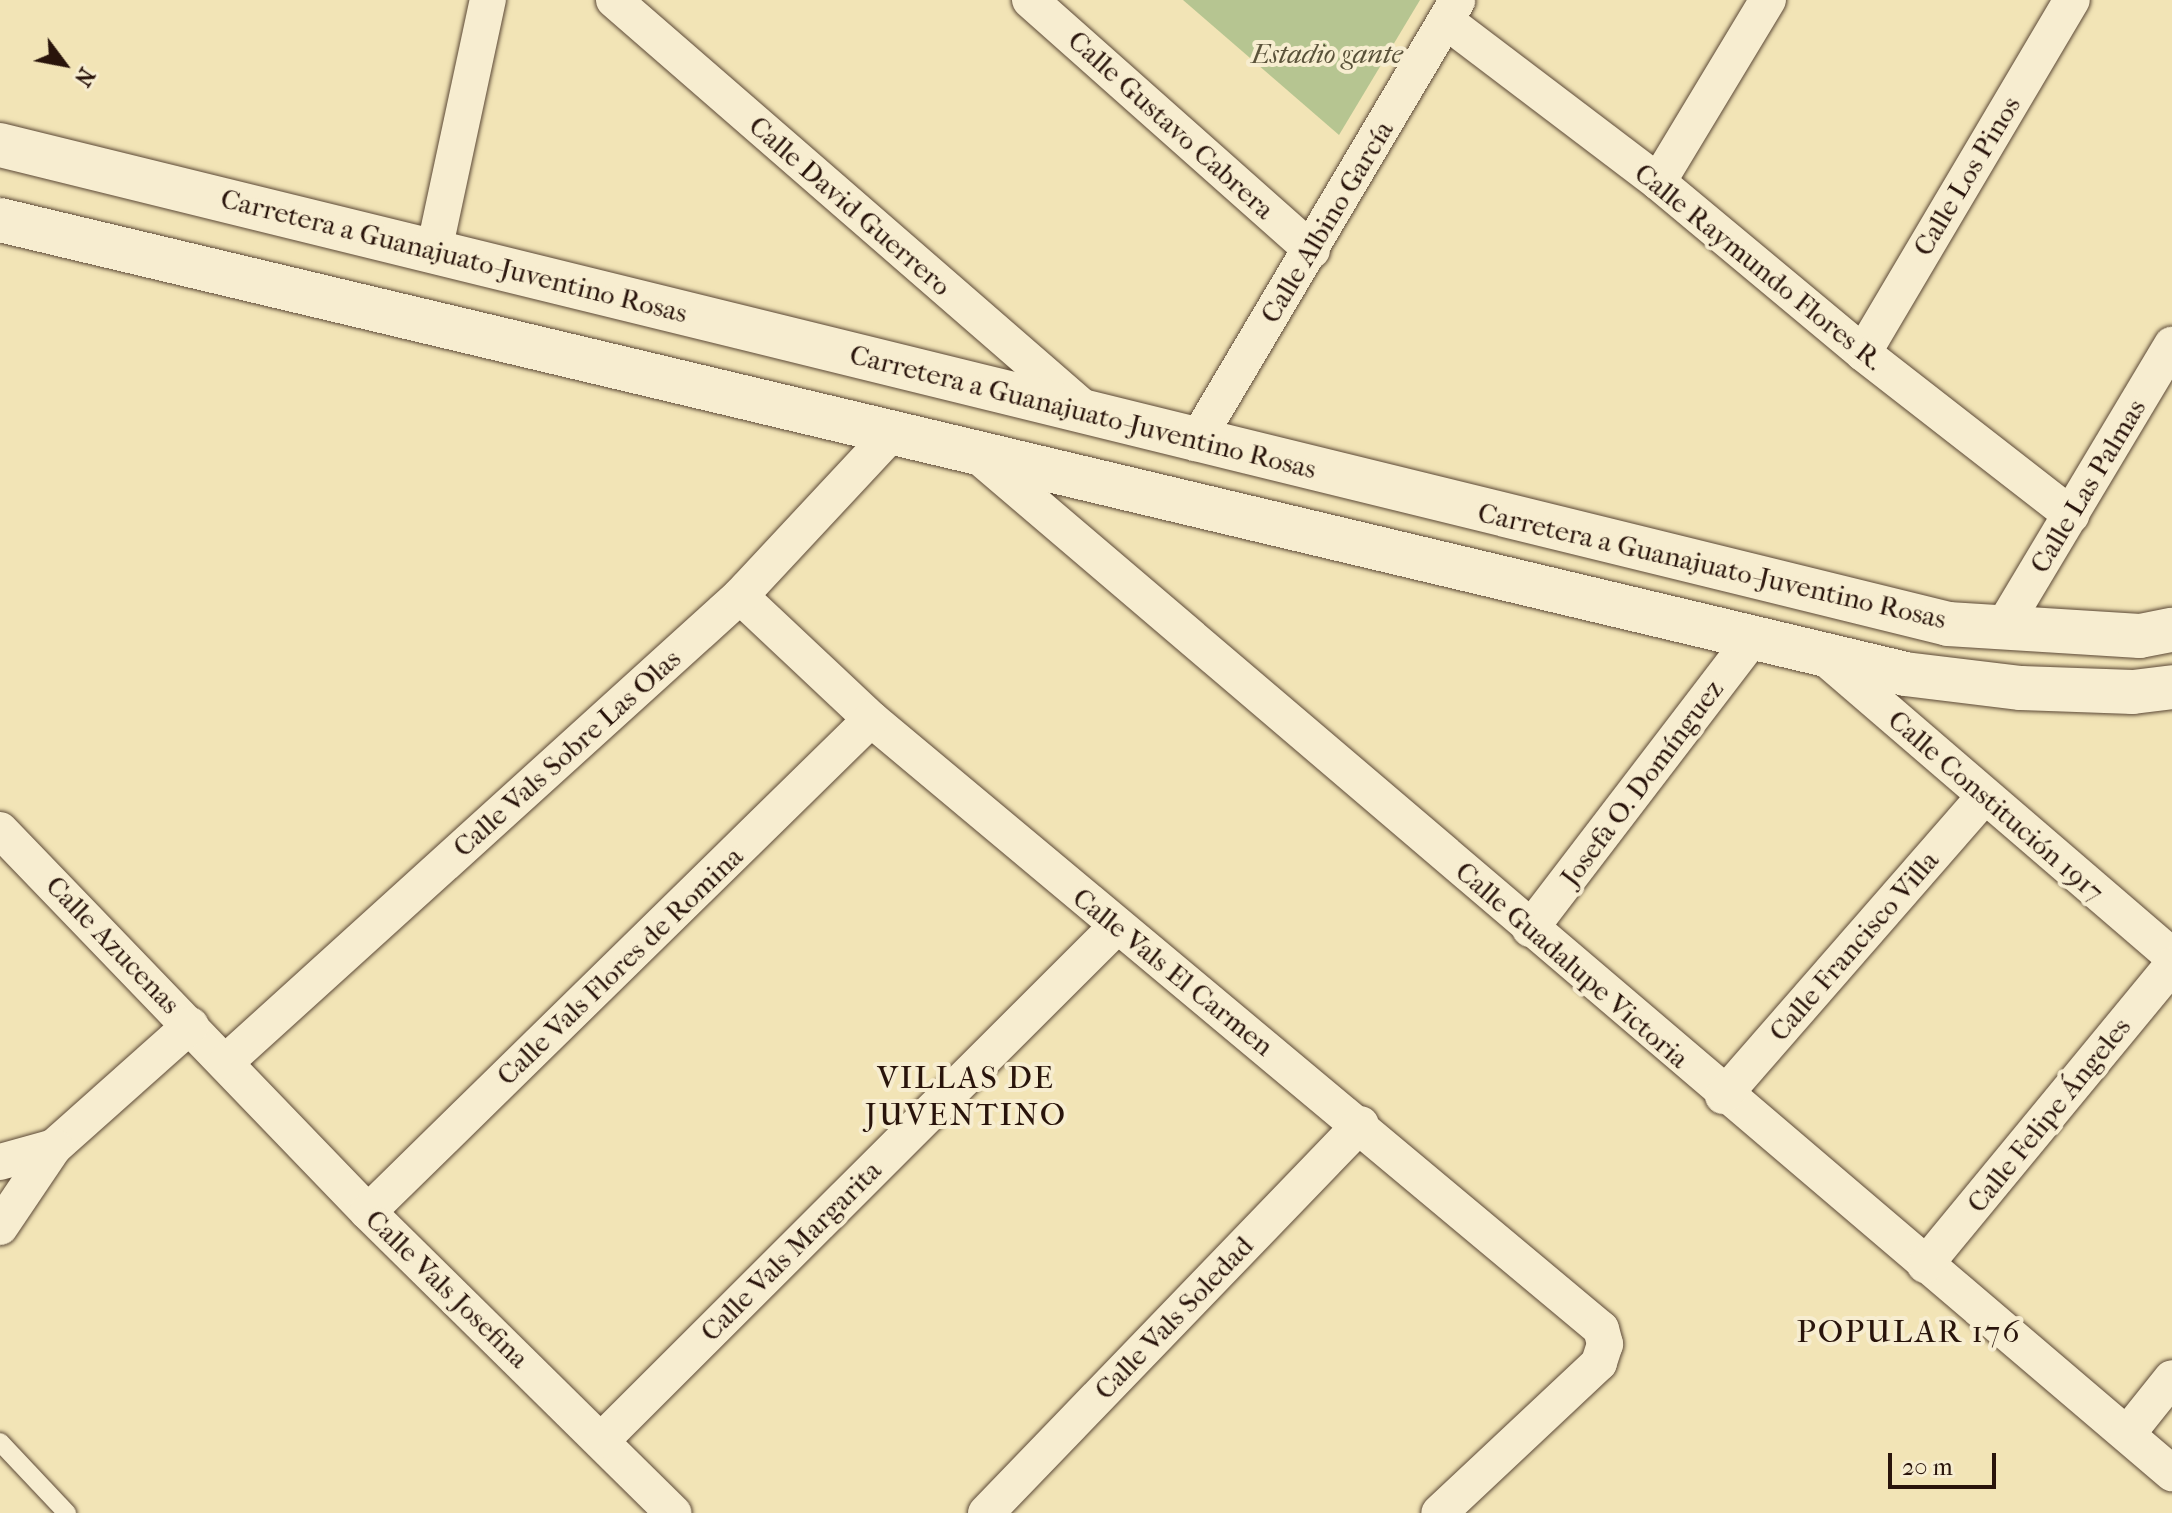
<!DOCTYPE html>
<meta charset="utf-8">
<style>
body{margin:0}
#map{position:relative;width:2172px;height:1513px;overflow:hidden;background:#f2e4b6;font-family:"IM FELL French Canon",serif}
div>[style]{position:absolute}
.green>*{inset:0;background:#b6c591}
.roads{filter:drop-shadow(0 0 2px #5b4836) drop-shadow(0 0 2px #5b4836)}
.lane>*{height:18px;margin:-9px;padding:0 9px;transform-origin:9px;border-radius:9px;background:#f7edd0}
.street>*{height:36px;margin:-18px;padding:0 18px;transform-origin:18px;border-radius:18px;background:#f7edd0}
.secondary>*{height:44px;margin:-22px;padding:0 22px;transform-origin:22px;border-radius:22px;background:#f7edd0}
span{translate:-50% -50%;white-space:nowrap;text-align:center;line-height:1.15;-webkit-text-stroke:8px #f7edd0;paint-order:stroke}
.park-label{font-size:28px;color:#5a523a;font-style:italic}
.street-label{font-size:28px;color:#29140b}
.quarter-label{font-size:32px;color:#29140b;letter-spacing:2px}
.north{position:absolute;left:24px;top:24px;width:80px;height:80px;-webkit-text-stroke:6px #f7edd0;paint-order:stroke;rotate:122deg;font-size:22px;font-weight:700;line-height:32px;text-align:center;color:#29140b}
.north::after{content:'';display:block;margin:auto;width:28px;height:36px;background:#29140b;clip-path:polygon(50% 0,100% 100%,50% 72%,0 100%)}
.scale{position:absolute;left:1888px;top:1453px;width:108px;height:36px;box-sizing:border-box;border:4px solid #29140b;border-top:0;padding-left:10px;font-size:24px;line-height:28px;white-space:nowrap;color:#29140b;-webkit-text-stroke:6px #f7edd0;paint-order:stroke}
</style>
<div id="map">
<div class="green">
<div style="clip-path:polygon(1183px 0,1420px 0,1339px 135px)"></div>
</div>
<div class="roads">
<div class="lane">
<div style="left:0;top:1442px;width:98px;rotate:46.7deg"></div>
</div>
<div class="street">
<div style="left:614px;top:0;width:627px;rotate:40.99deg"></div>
<div style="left:1030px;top:0;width:377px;rotate:41.6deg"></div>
<div style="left:1446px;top:21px;width:266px;rotate:37.2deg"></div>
<div style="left:1658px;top:182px;width:267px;rotate:39.8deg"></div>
<div style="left:1863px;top:353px;width:264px;rotate:37.9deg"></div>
<div style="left:1658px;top:182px;width:213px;rotate:-58.9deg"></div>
<div style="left:434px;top:251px;width:257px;rotate:-77.9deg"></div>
<div style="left:1863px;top:353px;width:410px;rotate:-59.4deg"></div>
<div style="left:1195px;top:443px;width:514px;rotate:-59.34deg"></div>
<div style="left:975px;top:453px;width:1573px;rotate:40.44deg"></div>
<div style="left:740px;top:596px;width:180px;rotate:43.2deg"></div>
<div style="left:871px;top:719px;width:951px;rotate:39.88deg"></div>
<div style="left:1601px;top:1329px;width:16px;rotate:75deg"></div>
<div style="left:1605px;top:1344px;width:20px;rotate:108deg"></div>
<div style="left:1599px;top:1363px;width:219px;rotate:136.8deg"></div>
<div style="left:2003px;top:627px;width:329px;rotate:-59.1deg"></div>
<div style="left:1822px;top:655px;width:462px;rotate:40.7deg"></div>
<div style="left:0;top:830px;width:530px;rotate:46.07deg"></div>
<div style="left:368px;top:1212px;width:429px;rotate:44.6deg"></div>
<div style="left:1530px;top:929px;width:369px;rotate:-52.6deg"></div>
<div style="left:227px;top:1061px;width:692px;rotate:-42.19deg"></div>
<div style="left:740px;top:596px;width:226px;rotate:-47deg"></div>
<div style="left:1723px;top:1096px;width:397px;rotate:-48.9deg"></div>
<div style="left:0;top:1162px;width:56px;rotate:-15.5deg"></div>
<div style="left:54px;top:1147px;width:183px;rotate:-41.7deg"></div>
<div style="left:368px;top:1212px;width:704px;rotate:-44.42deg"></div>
<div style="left:0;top:1227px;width:97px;rotate:-56deg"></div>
<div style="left:1925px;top:1265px;width:389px;rotate:-50.5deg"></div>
<div style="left:2128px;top:1433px;width:70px;rotate:-51.3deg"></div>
<div style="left:602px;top:1440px;width:726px;rotate:-44.94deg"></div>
<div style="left:986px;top:1513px;width:540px;rotate:-46.05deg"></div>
</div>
<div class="secondary">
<div style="left:0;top:145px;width:2006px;rotate:13.81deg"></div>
<div style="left:1948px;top:624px;width:192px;rotate:3.6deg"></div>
<div style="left:2140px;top:636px;width:33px;rotate:-11deg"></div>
<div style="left:0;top:220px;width:1958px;rotate:13.4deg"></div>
<div style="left:1905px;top:674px;width:117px;rotate:6.9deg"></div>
<div style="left:2021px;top:688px;width:112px;rotate:2deg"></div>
<div style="left:2133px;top:692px;width:39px;rotate:-7deg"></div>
</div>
</div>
<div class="park-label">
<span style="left:1327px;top:54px">Estadio gante</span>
</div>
<div class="street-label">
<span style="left:1171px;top:125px;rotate:42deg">Calle Gustavo Cabrera</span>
<span style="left:1967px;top:176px;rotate:-59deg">Calle Los Pinos</span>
<span style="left:850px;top:206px;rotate:41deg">Calle David Guerrero</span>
<span style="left:1327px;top:222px;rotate:-59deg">Calle Albino García</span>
<span style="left:454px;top:256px;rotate:14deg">Carretera a Guanajuato-Juventino Rosas</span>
<span style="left:1759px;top:267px;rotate:39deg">Calle Raymundo Flores R.</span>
<span style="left:1083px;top:412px;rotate:14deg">Carretera a Guanajuato-Juventino Rosas</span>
<span style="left:2088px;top:486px;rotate:-59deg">Calle Las Palmas</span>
<span style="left:1712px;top:566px;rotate:13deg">Carretera a Guanajuato-Juventino Rosas</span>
<span style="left:567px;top:753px;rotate:-42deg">Calle Vals Sobre Las Olas</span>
<span style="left:1642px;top:783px;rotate:-53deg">Josefa O. Domínguez</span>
<span style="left:1996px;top:806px;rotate:41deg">Calle Constitución 1917</span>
<span style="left:113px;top:945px;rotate:46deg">Calle Azucenas</span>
<span style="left:1854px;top:946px;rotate:-49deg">Calle Francisco Villa</span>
<span style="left:1572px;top:965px;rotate:41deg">Calle Guadalupe Victoria</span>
<span style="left:620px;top:966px;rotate:-44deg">Calle Vals Flores de Romina</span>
<span style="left:1173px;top:972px;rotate:39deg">Calle Vals El Carmen</span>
<span style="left:2049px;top:1115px;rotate:-51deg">Calle Felipe Ángeles</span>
<span style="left:791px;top:1251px;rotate:-45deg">Calle Vals Margarita</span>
<span style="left:447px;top:1289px;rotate:44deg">Calle Vals Josefina</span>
<span style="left:1174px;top:1318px;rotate:-46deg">Calle Vals Soledad</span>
</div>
<div class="quarter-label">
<span style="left:966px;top:1097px">VILLAS DE<br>JUVENTINO</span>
<span style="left:1909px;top:1332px">POPULAR 176</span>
</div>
<div class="north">N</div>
<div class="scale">20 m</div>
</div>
